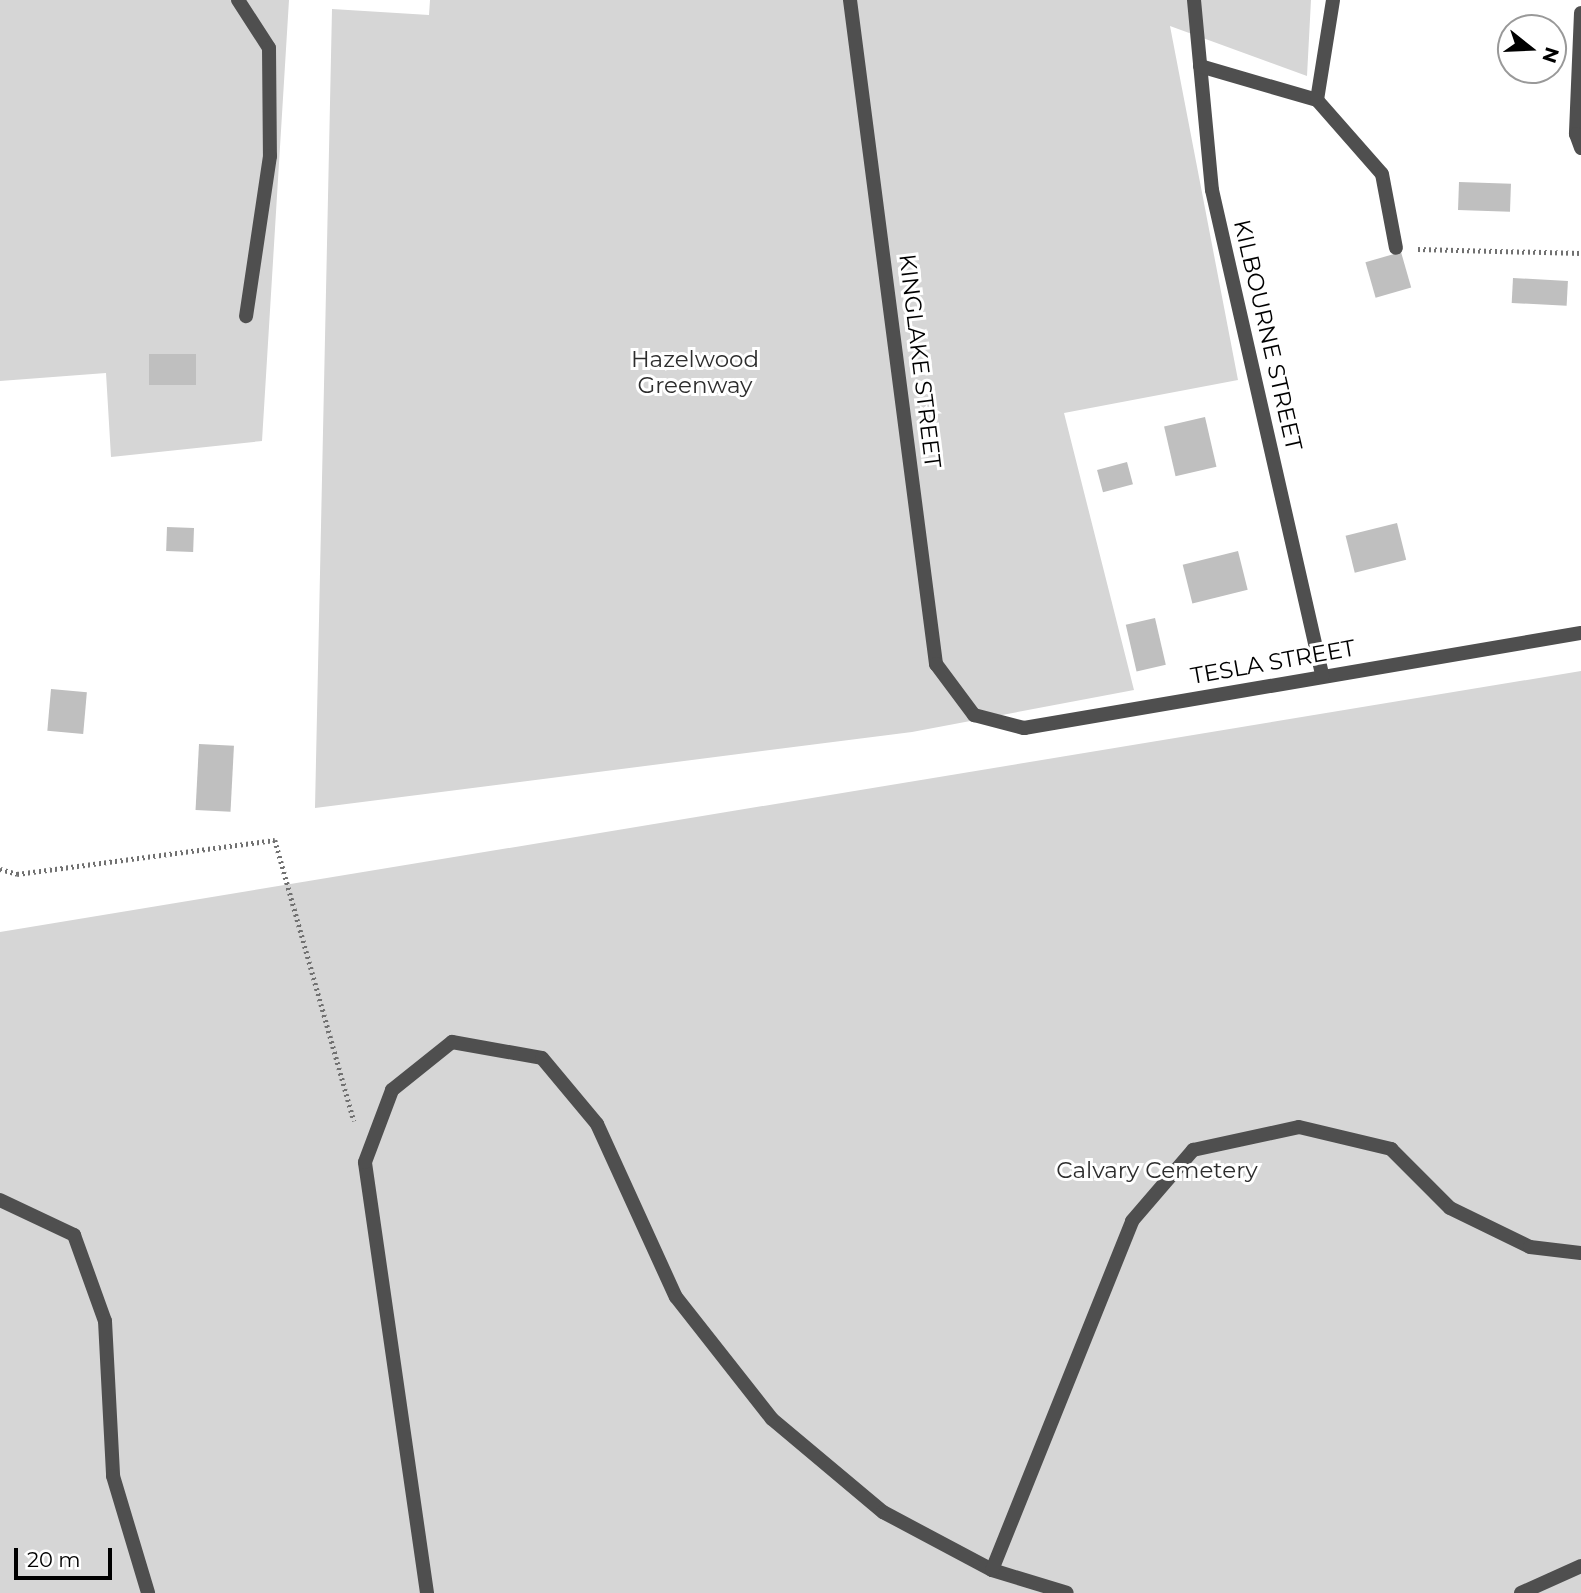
<!DOCTYPE html>
<style>
body{margin:0}
#map{position:relative;width:1581px;height:1593px;overflow:hidden;background:#fff;font-family:Montserrat,sans-serif}
div>[style]{position:absolute}
.green>*{inset:0;background:#d6d6d6}
.building>*{inset:0;background:#bfbfbf;transform-origin:0 0}
.path>*{height:4.5px;margin-top:-2.25px;transform-origin:0;background:repeating-linear-gradient(90deg,#717171 0 2px,transparent 0 5.5px)}
.lane>*{height:14px;margin:-7px;padding:0 7px;transform-origin:7px;border-radius:7px;background:#4f4f4f}
.street>*{height:14px;margin:-7px;padding:0 7px;transform-origin:7px;border-radius:7px;background:#4f4f4f}
span{translate:-50% -50%;white-space:nowrap;text-align:center;line-height:1.15;-webkit-text-stroke:6px #fff;paint-order:stroke}
.street-label{font-size:23px;color:#000}
.park-label{font-size:23px;color:#2d2d2d}
.north{position:absolute;left:1497px;top:14px;width:70px;height:70px;box-sizing:border-box;background:#fff;border:2px solid #999;border-radius:50%;rotate:108deg;font-size:19px;font-weight:700;line-height:28px;text-align:center;color:#000}
.north::after{content:'';display:block;margin:auto;width:24px;height:32px;background:#000;clip-path:polygon(50% 0,100% 100%,50% 72%,0 100%)}
.scale{position:absolute;left:14px;top:1548px;width:98px;height:32px;box-sizing:border-box;border:4px solid #000;border-top:0;padding-left:9px;font-size:21px;line-height:24px;white-space:nowrap;color:#000;-webkit-text-stroke:5px #fff;paint-order:stroke}
</style>
<div id="map">
<div class="green">
<div style="clip-path:polygon(0 0,289px 0,262px 441px,111px 457px,106px 373px,0 381px)"></div>
<div style="clip-path:polygon(430px 0,1311px 0,1307px 76px,1170px 26px,1238px 380px,1064px 413px,1134px 690px,912px 732px,315px 808px,332px 9px,429px 15px)"></div>
<div style="clip-path:polygon(1581px 671px,1581px 1593px,0 1593px,0 932px)"></div>
</div>
<div class="building">
<div style="left:1459px;top:182px;width:52px;height:28px;rotate:2deg"></div>
<div style="left:1401px;top:252px;width:37px;height:37px;rotate:74deg"></div>
<div style="left:1513px;top:278px;width:55px;height:25px;rotate:3deg"></div>
<div style="left:149px;top:354px;width:47px;height:31px"></div>
<div style="left:1205px;top:417px;width:51px;height:42px;rotate:77deg"></div>
<div style="left:1127px;top:462px;width:23px;height:31px;rotate:75deg"></div>
<div style="left:1397px;top:523px;width:38px;height:53px;rotate:76deg"></div>
<div style="left:167px;top:527px;width:27px;height:24px;rotate:2deg"></div>
<div style="left:1238px;top:551px;width:40px;height:57px;rotate:76deg"></div>
<div style="left:1155px;top:618px;width:48px;height:30px;rotate:77deg"></div>
<div style="left:51px;top:689px;width:36px;height:42px;rotate:5deg"></div>
<div style="left:199px;top:744px;width:35px;height:66px;rotate:3deg"></div>
</div>
<div class="path">
<div style="left:1418px;top:249px;width:163px;rotate:1.4deg"></div>
<div style="left:0;top:869px;width:18px;rotate:16deg"></div>
<div style="left:17px;top:874px;width:260px;rotate:-7.5deg"></div>
<div style="left:275px;top:840px;width:292px;rotate:74.3deg"></div>
</div>
<div class="lane">
<div style="left:238px;top:0;width:57px;rotate:57.1deg"></div>
<div style="left:269px;top:48px;width:108px;rotate:89.5deg"></div>
<div style="left:270px;top:156px;width:162px;rotate:98.5deg"></div>
<div style="left:0;top:1200px;width:82px;rotate:25.3deg"></div>
<div style="left:74px;top:1235px;width:91px;rotate:70.2deg"></div>
<div style="left:105px;top:1321px;width:155px;rotate:87deg"></div>
<div style="left:113px;top:1476px;width:122px;rotate:73.3deg"></div>
<div style="left:992px;top:1570px;width:78px;rotate:17deg"></div>
<div style="left:427px;top:1593px;width:435px;rotate:-98.2deg"></div>
<div style="left:365px;top:1162px;width:77px;rotate:-69.4deg"></div>
<div style="left:392px;top:1090px;width:77px;rotate:-38.7deg"></div>
<div style="left:452px;top:1042px;width:91px;rotate:10.1deg"></div>
<div style="left:542px;top:1058px;width:86px;rotate:50.2deg"></div>
<div style="left:597px;top:1124px;width:190px;rotate:65.5deg"></div>
<div style="left:676px;top:1297px;width:155px;rotate:51.8deg"></div>
<div style="left:772px;top:1419px;width:145px;rotate:40deg"></div>
<div style="left:883px;top:1512px;width:123px;rotate:28deg"></div>
<div style="left:992px;top:1570px;width:376px;rotate:-68.1deg"></div>
<div style="left:1132px;top:1221px;width:94px;rotate:-49.3deg"></div>
<div style="left:1193px;top:1150px;width:108px;rotate:-12.2deg"></div>
<div style="left:1299px;top:1127px;width:95px;rotate:13.4deg"></div>
<div style="left:1391px;top:1149px;width:83px;rotate:45deg"></div>
<div style="left:1450px;top:1208px;width:89px;rotate:26deg"></div>
<div style="left:1530px;top:1247px;width:51px;rotate:6.7deg"></div>
<div style="left:1521px;top:1593px;width:66px;rotate:-24.2deg"></div>
</div>
<div class="street">
<div style="left:850px;top:0;width:670px;rotate:82.62deg"></div>
<div style="left:936px;top:664px;width:64px;rotate:53.3deg"></div>
<div style="left:974px;top:715px;width:52px;rotate:14.6deg"></div>
<div style="left:1024px;top:728px;width:565px;rotate:-9.68deg"></div>
<div style="left:1194px;top:0;width:191px;rotate:84.6deg"></div>
<div style="left:1212px;top:190px;width:498px;rotate:77.2deg"></div>
<div style="left:1581px;top:13px;width:121px;rotate:92.4deg"></div>
<div style="left:1576px;top:134px;width:15px;rotate:70deg"></div>
<div style="left:1200px;top:66px;width:122px;rotate:16.2deg"></div>
<div style="left:1317px;top:100px;width:98px;rotate:48.7deg"></div>
<div style="left:1382px;top:174px;width:75px;rotate:79.3deg"></div>
<div style="left:1317px;top:100px;width:101px;rotate:-80.9deg"></div>
</div>
<div class="street-label">
<span style="left:1268px;top:335px;rotate:77deg">KILBOURNE STREET</span>
<span style="left:920px;top:361px;rotate:83deg">KINGLAKE STREET</span>
<span style="left:1273px;top:662px;rotate:-10deg">TESLA STREET</span>
</div>
<div class="park-label">
<span style="left:695px;top:372px">Hazelwood<br>Greenway</span>
<span style="left:1157px;top:1170px">Calvary Cemetery</span>
</div>
<div class="north">N</div>
<div class="scale">20 m</div>
</div>
